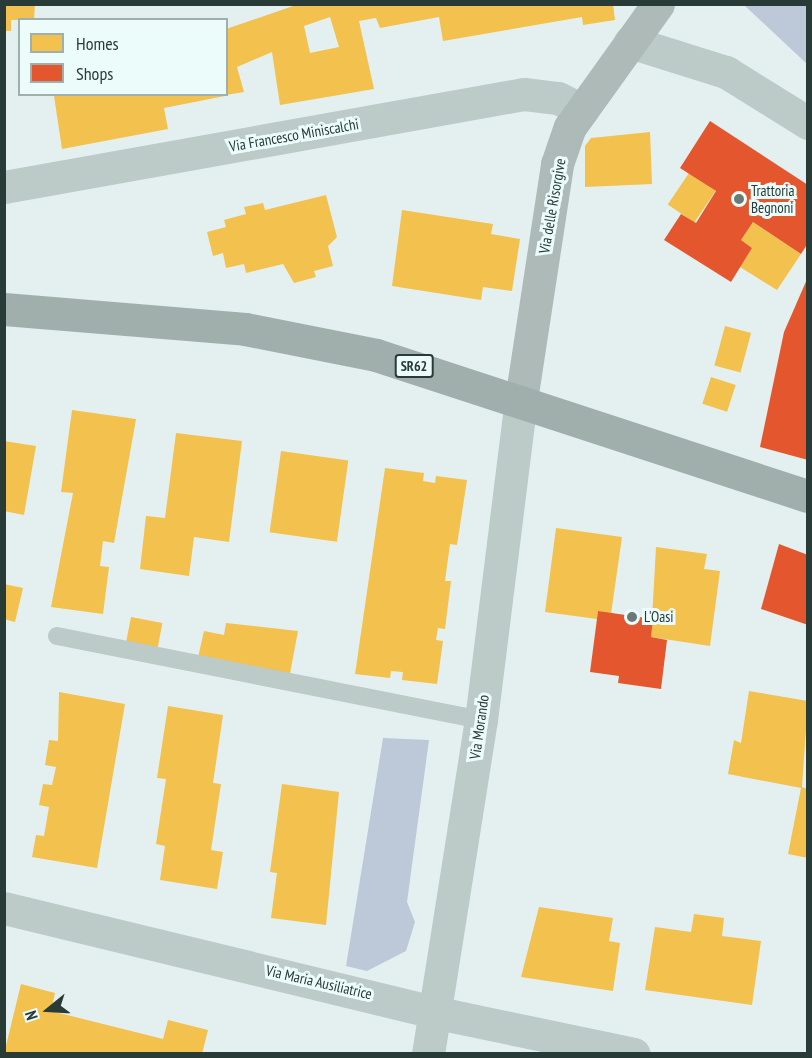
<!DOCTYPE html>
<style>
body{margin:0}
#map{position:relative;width:812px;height:1058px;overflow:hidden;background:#e4f0ef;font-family:"PT Sans Narrow",sans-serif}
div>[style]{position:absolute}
.green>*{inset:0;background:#bdc8d8}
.homes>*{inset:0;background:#f2c14e;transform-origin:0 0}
.shops>*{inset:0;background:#e4572e}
.lane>*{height:18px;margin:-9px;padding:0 9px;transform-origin:9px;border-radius:9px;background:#bccac8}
.street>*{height:33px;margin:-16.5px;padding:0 16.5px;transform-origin:16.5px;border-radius:16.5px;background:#bccac8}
.secondary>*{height:33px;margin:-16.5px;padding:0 16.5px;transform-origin:16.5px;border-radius:16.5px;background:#adbab8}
.primary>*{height:33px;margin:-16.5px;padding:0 16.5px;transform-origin:16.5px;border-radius:16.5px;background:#a1afac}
.dots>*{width:16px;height:16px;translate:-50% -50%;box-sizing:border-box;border:3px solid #ecfcfb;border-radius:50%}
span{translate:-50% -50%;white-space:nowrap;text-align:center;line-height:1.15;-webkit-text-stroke:6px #ecfcfb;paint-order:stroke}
.shield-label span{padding:2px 4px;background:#ecfcfb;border:2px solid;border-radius:4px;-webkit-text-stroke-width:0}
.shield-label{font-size:14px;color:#293b36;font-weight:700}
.street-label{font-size:15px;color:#293b36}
.poi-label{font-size:15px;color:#293b36}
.left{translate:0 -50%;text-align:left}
.frame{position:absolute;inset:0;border:6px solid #293b36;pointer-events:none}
.legend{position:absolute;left:18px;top:18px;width:210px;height:78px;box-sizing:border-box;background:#ecfcfb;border:2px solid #9eafac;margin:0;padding:8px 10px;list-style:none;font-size:18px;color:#293b36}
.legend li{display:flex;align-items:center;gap:12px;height:30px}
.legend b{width:30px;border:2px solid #9eafac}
.north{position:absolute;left:18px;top:980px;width:60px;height:60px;-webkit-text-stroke:4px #ecfcfb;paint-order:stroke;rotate:252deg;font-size:16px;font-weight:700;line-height:24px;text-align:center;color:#293b36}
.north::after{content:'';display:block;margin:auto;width:21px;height:27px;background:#293b36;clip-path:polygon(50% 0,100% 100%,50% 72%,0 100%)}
</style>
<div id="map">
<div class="green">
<div style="clip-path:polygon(744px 5px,807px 5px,807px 64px)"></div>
<div style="clip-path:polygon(383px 738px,429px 740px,407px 902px,415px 922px,406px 951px,367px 971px,346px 966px)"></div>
</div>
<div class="homes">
<div style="clip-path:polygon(4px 4px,35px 4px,34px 20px,11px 20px,11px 31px,4px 31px)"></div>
<div style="clip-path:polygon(evenodd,299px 4px,613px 4px,615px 20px,583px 25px,582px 17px,443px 41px,439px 17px,380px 28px,376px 18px,359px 21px,374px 89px,280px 105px,272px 52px,237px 67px,244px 92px,226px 95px,226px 29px,299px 4px,330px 17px,339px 47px,310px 53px,304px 26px,330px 17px)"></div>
<div style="clip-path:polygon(54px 96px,54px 94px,225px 96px,164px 108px,168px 129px,62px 149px)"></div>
<div style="clip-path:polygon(650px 132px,652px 184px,585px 187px,585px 146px,591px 138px)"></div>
<div style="left:689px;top:173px;width:32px;height:38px;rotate:34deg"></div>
<div style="clip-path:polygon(326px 195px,337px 237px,328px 246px,333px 266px,314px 271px,316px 277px,294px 283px,283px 264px,246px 273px,244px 264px,226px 268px,223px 253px,213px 256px,207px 232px,226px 227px,224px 220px,246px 214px,244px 207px,263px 203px,265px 210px)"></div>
<div style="clip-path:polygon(402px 210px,493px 224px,491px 234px,520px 239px,512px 291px,483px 287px,481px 300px,392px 286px)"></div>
<div style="clip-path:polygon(753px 222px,801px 254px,777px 290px,740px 267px,752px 248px,741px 240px)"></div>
<div style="left:725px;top:326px;width:27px;height:41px;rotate:15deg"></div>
<div style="left:711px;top:377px;width:26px;height:28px;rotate:18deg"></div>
<div style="clip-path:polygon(72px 410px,136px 419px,114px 543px,103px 541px,100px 566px,109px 567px,103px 614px,51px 607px,73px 493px,61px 492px)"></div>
<div style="clip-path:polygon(176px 433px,242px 441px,229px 542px,194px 537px,189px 576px,140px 569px,146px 516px,165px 518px)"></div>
<div style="clip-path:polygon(4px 441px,36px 446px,24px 515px,4px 511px)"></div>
<div style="left:281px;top:451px;width:68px;height:82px;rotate:8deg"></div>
<div style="clip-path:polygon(385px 468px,424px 473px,423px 481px,435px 483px,436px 476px,467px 480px,457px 545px,450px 544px,445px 581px,451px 581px,445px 629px,438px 628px,436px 640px,443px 641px,437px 684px,402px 680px,403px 672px,391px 671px,390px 678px,355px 674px)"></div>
<div style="clip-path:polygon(556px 528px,622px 537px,611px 614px,598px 611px,597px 619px,545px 612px)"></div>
<div style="clip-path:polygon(656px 547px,707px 554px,704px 569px,720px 571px,710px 646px,651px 637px)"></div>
<div style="clip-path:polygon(4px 584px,23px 588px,15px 622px,4px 619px)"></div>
<div style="left:131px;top:617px;width:32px;height:25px;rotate:11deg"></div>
<div style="clip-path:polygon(226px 623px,298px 631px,289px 679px,197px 662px,204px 631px,224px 635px)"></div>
<div style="clip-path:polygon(749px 691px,808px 701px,802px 787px,808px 789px,808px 858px,788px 854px,801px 788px,728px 774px,734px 740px,741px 743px)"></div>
<div style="clip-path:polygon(59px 692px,125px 704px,97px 868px,32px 857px,36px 835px,44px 836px,49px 807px,39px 805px,43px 784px,52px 785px,56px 767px,45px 765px,49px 740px,58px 741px)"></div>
<div style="clip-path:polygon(168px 706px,223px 715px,213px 783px,221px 784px,211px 850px,223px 852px,217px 889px,160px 880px,165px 846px,156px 844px,166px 779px,157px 778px)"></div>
<div style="clip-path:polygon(282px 784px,339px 792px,326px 925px,271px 918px,277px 873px,270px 872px)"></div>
<div style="clip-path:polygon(539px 907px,613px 918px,609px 941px,620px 943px,613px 991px,521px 977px)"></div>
<div style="clip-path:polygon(694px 914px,724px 918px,722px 936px,761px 941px,752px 1005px,645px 990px,655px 927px,691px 932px)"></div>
<div style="clip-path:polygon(21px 984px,55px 993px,51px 1011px,163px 1039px,168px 1020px,208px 1030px,202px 1054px,4px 1054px)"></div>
</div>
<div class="shops">
<div style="clip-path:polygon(710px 121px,808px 185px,808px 243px,801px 254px,753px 222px,741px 240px,752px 248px,731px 282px,664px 240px,681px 214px,696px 223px,716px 191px,680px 168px)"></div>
<div style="clip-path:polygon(808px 277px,808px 460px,760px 447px,784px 332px)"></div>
<div style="clip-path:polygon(779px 544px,808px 555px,808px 625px,761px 609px)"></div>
<div style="clip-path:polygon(598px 611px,653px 619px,651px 637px,667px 640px,661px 689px,618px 683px,619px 676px,590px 672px)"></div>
</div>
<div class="lane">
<div style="left:57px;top:636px;width:432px;rotate:11.2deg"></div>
</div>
<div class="street">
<div style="left:630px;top:42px;width:101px;rotate:17.4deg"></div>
<div style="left:726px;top:72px;width:97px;rotate:31.9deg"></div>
<div style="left:4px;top:187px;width:528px;rotate:-10.14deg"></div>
<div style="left:524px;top:94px;width:34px;rotate:7deg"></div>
<div style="left:558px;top:98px;width:27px;rotate:27deg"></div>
<div style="left:4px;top:908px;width:441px;rotate:13.6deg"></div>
<div style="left:433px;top:1012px;width:205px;rotate:11.8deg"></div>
<div style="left:428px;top:1054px;width:338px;rotate:-81deg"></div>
<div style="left:481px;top:720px;width:322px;rotate:-82.9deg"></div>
</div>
<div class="secondary">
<div style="left:521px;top:400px;width:239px;rotate:-81.3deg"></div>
<div style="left:557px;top:164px;width:39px;rotate:-71deg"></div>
<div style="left:570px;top:127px;width:151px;rotate:-54.4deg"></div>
</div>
<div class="primary">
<div style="left:4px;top:309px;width:242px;rotate:4.7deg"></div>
<div style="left:245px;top:329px;width:134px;rotate:11.2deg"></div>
<div style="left:376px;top:355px;width:454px;rotate:18.1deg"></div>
</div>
<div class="dots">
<div style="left:739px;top:199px;background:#6a7a77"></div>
<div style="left:632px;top:617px;background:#6a7a77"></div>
</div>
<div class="shield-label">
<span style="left:414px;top:366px">SR62</span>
</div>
<div class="street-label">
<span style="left:294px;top:135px;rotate:-10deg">Via Francesco Miniscalchi</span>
<span style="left:552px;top:206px;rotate:-80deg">Via delle Risorgive</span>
<span style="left:479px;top:727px;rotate:-82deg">Via Morando</span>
<span style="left:319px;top:982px;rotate:13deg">Via Maria Ausiliatrice</span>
</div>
<div class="poi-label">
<span class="left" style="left:751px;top:199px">Trattoria<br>Begnoni</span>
<span class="left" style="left:644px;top:617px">L'Oasi</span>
</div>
<div class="frame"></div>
<ul class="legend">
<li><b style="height:16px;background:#f2c14e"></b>Homes</li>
<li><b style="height:16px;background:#e4572e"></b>Shops</li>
</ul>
<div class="north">N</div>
</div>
